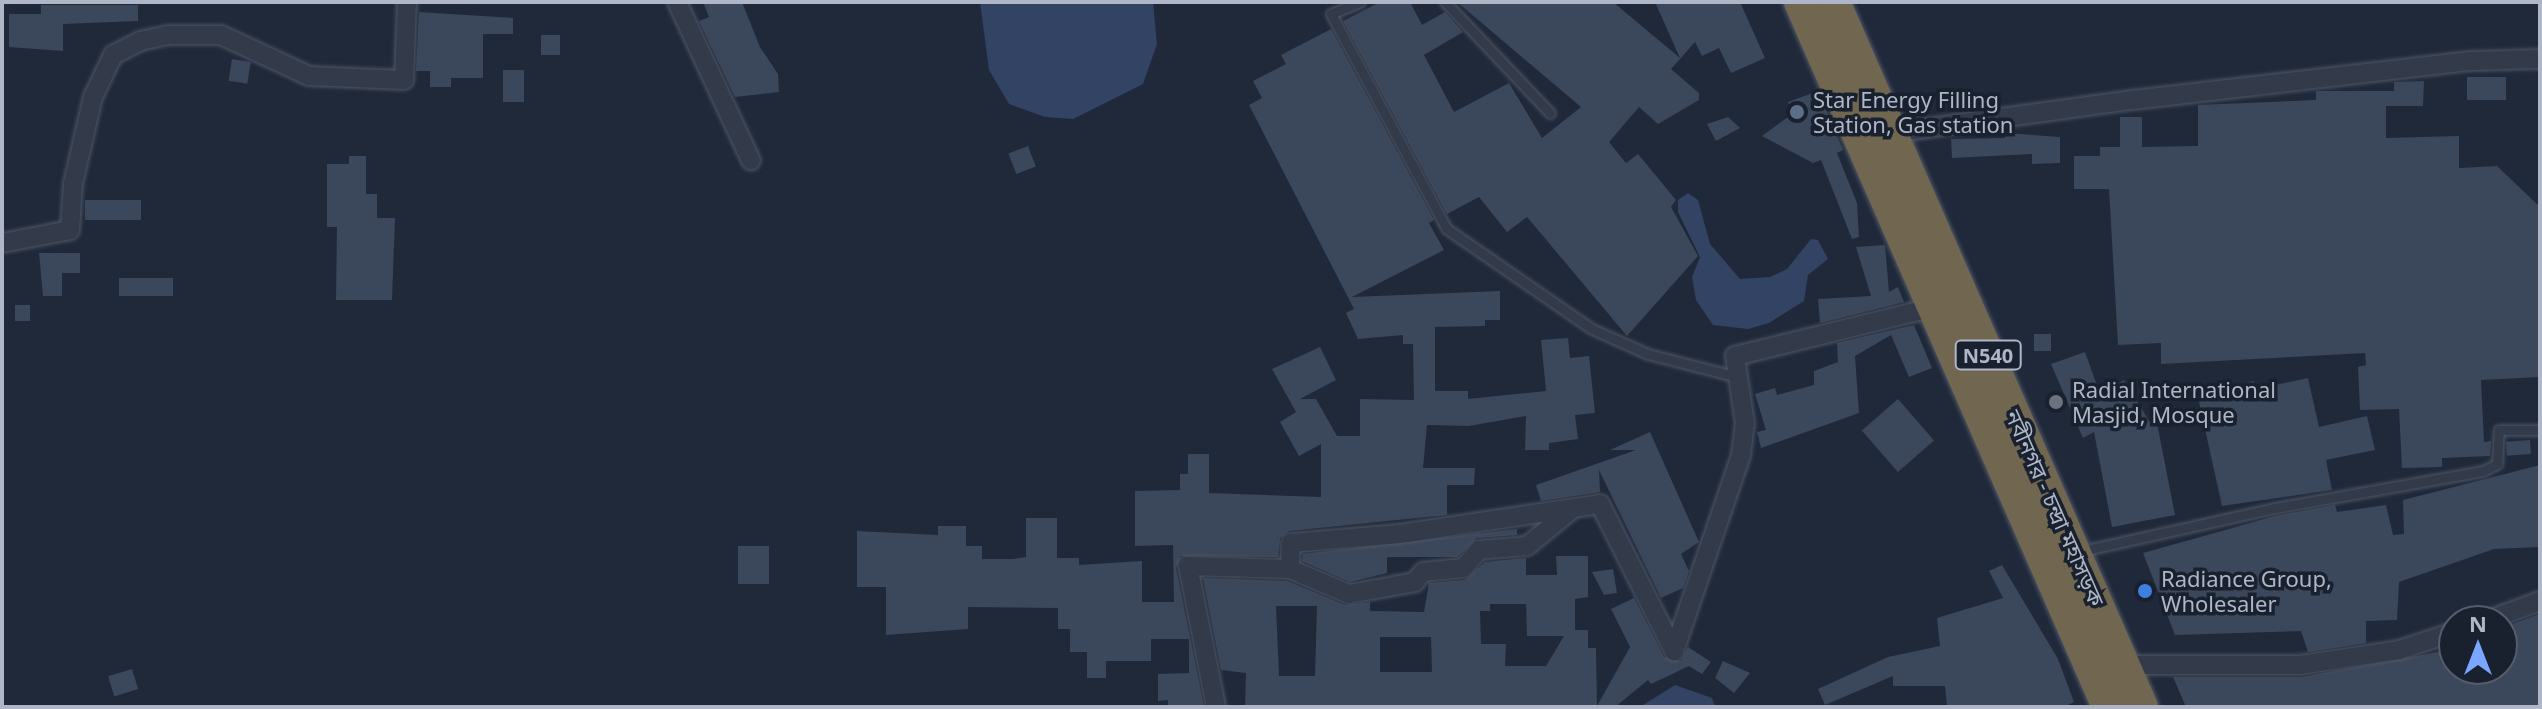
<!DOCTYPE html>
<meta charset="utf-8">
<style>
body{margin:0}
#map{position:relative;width:2542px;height:709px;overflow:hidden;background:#1f293a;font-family:"Noto Sans","Noto Sans Bengali",sans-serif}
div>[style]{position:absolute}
.water>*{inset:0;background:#324363}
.building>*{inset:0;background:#3b475a;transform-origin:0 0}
.roads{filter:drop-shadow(0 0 2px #4e5665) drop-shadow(0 0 2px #4e5665)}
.lane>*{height:9px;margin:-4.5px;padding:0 4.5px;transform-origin:4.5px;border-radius:4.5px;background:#333b4a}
.street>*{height:18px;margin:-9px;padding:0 9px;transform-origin:9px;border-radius:9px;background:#333b4a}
.highway>*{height:32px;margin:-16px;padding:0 16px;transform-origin:16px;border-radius:16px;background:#716650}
.dots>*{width:22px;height:22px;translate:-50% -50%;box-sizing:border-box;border:4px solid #19212f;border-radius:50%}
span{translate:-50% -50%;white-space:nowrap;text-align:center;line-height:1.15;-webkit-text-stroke:7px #19212f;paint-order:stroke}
.shield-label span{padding:2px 6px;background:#19212f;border:2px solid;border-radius:6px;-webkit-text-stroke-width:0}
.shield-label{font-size:20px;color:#aeb6c7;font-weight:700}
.poi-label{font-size:22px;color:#aeb6c7}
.left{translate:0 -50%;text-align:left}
.street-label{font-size:22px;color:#aeb6c7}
.frame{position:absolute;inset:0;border:4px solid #aeb6c7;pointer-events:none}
.north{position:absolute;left:2438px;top:605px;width:80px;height:80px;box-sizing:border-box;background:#19212f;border:2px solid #555d6c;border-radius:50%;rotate:0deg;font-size:22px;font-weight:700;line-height:32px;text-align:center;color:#aeb6c7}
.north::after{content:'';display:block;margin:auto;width:28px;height:36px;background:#7ba6ff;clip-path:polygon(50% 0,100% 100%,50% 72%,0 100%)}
</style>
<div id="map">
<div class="water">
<div style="clip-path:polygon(980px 2px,1153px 2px,1157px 44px,1143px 84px,1073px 119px,1045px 117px,1009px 104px,989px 70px)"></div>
<div style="clip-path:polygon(1688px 193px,1698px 200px,1710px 244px,1740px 279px,1770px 277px,1787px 269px,1811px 239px,1818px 240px,1828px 259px,1808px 275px,1804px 301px,1769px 323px,1748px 329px,1713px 325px,1696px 300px,1692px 277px,1700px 257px,1678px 212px,1678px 200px)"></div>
<div style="clip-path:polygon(1675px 685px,1712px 698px,1715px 707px,1640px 707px)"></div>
</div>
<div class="building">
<div style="clip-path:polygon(703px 2px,742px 2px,760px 47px,778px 74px,779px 92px,735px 97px,699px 21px,709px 17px)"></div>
<div style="clip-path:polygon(1380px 2px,1410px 2px,1422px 25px,1445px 12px,1463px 32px,1424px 55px,1454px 112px,1509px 83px,1542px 138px,1581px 107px,1457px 2px,1613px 2px,1680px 58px,1655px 2px,1740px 2px,1765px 58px,1731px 73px,1719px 48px,1702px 56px,1695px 42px,1671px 69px,1699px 93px,1699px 100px,1658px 124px,1639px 107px,1609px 142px,1626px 163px,1638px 154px,1676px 200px,1671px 207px,1698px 256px,1627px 336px,1527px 217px,1507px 232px,1479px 197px,1447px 214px,1343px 21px)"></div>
<div style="clip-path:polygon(41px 5px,138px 5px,138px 21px,63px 24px,63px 51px,9px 47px,9px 14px,41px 14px)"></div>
<div style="clip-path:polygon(419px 12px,513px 18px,513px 34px,483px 34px,483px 78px,451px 78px,451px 87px,430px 87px,430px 71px,416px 71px)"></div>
<div style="clip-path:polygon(1331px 29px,1434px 220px,1429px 223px,1444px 250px,1352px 297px,1500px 291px,1500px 320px,1485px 320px,1485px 326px,1435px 327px,1435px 391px,1468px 391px,1468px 399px,1546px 391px,1541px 340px,1568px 338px,1570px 358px,1589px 356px,1595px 413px,1575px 415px,1578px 439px,1549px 443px,1549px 450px,1525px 450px,1526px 416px,1469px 426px,1427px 425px,1423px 468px,1475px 468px,1474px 485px,1447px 485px,1447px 515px,1289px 531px,1280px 538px,1278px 557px,1181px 556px,1176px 568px,1204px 707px,1168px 707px,1168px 700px,1158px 701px,1158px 674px,1189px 673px,1189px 639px,1151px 639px,1151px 661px,1106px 661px,1106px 678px,1087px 678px,1087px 652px,1070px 652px,1070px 629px,1058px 629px,1058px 608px,968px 607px,968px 629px,886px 635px,886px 587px,857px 587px,857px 531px,938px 535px,938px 526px,966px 526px,966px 546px,982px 546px,982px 559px,1013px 559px,1026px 557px,1026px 518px,1057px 518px,1057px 558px,1079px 558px,1079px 565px,1142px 561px,1142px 602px,1174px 602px,1173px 545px,1135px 546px,1135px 491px,1180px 490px,1180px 474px,1188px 474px,1188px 454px,1209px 454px,1209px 493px,1321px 497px,1321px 444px,1299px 456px,1280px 422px,1296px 412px,1272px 369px,1320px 347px,1336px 380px,1300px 399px,1316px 399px,1337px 436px,1360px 436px,1360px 399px,1414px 400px,1413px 344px,1403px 344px,1403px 335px,1358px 339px,1346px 313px,1354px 309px,1249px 105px,1262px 98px,1253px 81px,1286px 64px,1281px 55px)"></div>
<div style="left:541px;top:35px;width:19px;height:20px"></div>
<div style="left:232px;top:59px;width:19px;height:22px;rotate:9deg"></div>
<div style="left:503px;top:70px;width:21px;height:32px"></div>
<div style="left:2467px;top:77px;width:39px;height:23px"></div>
<div style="clip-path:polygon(2424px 81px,2423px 106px,2386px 106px,2386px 138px,2459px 136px,2459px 168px,2497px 166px,2540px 207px,2540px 377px,2481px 380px,2484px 442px,2491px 441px,2490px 456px,2442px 458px,2442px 467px,2402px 468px,2399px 409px,2360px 410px,2358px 367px,2366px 365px,2365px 353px,2161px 364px,2161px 343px,2118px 345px,2109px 189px,2074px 189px,2074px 156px,2100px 156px,2100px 147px,2120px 147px,2120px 117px,2142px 117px,2142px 147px,2198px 146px,2198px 105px,2316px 100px,2316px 91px,2394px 91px,2394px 82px)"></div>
<div style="clip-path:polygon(1818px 91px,1843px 150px,1837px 153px,1857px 203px,1859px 237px,1852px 239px,1821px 160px,1813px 163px,1762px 136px,1792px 114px,1788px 102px)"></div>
<div style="clip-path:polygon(1728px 117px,1740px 128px,1716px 141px,1707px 124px)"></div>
<div style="clip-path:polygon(2005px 133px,2060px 137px,2060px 163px,2032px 164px,2032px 154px,1952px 158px,1951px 139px,2005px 138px)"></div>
<div style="left:1028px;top:146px;width:22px;height:21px;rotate:69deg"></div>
<div style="clip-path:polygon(349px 156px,366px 156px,366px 194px,377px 194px,377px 218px,395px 218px,392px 300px,336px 300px,337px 227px,327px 227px,327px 164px,349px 164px)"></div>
<div style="left:85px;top:200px;width:56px;height:20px"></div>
<div style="clip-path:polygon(1885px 245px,1889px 292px,1898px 287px,1904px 302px,1820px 323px,1818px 299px,1871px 296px,1856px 247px)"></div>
<div style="clip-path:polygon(39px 253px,80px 253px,80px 273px,62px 273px,62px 296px,43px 296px)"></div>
<div style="left:119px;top:278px;width:54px;height:18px"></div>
<div style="left:15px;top:305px;width:15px;height:16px"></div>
<div style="clip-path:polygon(1914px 325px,1932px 368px,1909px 377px,1891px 335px,1855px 356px,1859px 413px,1761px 448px,1757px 432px,1766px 430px,1755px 394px,1775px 388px,1777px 395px,1814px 385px,1814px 371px,1838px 362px,1837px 343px)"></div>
<div style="left:2034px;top:334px;width:17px;height:17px"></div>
<div style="clip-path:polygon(2085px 352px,2100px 394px,2124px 380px,2151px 424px,2157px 423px,2175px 515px,2112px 527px,2094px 432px,2083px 438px,2051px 364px)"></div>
<div style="clip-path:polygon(2308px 378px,2319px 427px,2367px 416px,2375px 450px,2326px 460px,2332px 490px,2222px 506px,2197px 393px,2254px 381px,2256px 389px)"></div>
<div style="left:1898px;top:399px;width:55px;height:48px;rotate:49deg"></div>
<div style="clip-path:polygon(1650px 432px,1699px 542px,1681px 554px,1689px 571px,1683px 588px,1661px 598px,1599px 470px,1600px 492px,1541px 501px,1536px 485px,1636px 450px,1610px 450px)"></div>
<div style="left:2530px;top:440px;width:14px;height:24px;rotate:86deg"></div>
<div style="clip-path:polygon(2540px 465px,2540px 547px,2494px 549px,2399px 582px,2397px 620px,2366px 621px,2366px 643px,2308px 652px,2301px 631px,2175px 635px,2143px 553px,2275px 516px,2335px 505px,2337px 512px,2386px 505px,2393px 535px,2404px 534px,2403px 500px)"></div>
<div style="clip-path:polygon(1517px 529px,1517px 535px,1477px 538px,1457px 557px,1387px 557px,1387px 573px,1350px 582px,1302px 561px,1303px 554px)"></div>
<div style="left:738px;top:546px;width:31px;height:38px"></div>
<div style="clip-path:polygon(evenodd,1556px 556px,1588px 556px,1588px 597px,1575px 599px,1575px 630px,1588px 630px,1588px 648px,1596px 648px,1597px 706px,1630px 647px,1611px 609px,1634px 598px,1664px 657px,1681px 661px,1688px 647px,1711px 662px,1702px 674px,1689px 666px,1651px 684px,1648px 680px,1615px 707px,1245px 707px,1246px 673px,1221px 670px,1203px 578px,1287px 581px,1345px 605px,1370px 602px,1370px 611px,1424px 612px,1429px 583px,1465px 580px,1485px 562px,1526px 558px,1526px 575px,1557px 575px,1556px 556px,1490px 604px,1526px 604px,1527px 636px,1564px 636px,1546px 666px,1505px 666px,1506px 644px,1481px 644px,1480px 611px,1490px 611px,1490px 604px,1556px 556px,1276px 606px,1317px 606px,1315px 676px,1279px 676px,1276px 606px,1556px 556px,1380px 637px,1431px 637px,1432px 672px,1380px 672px,1380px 637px)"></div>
<div style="clip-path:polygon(2002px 565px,2058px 659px,2074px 702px,2064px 707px,1947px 707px,1945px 686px,1893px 686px,1893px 676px,1825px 705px,1818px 689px,1888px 657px,1940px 646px,1937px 618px,2003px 598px,1989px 571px)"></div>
<div style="clip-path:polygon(1613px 569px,1617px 593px,1604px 595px,1592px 572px)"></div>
<div style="clip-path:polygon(2540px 614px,2540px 707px,2186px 707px,2173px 677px,2302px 677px,2454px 649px,2454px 669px,2502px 669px,2502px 628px)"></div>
<div style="clip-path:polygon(1723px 661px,1750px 673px,1734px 693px,1715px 678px)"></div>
<div style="left:132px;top:669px;width:21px;height:25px;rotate:73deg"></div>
</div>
<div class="roads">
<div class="lane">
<div style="left:1360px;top:2px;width:31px;rotate:158deg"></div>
<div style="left:1331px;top:14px;width:244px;rotate:61.7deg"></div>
<div style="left:1447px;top:229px;width:176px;rotate:34.6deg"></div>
<div style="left:1592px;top:329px;width:61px;rotate:24.1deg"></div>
<div style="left:1648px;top:354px;width:93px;rotate:14.3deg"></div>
<div style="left:1445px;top:2px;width:153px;rotate:46.6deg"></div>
<div style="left:2082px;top:551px;width:198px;rotate:-12.6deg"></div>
<div style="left:2275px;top:508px;width:211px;rotate:-10.1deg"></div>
<div style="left:2483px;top:471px;width:16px;rotate:-27deg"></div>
<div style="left:2497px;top:464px;width:34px;rotate:-87deg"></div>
<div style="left:2499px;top:430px;width:41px"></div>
</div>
<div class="street">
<div style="left:677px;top:2px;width:175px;rotate:65deg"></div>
<div style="left:1891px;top:133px;width:244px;rotate:-7.8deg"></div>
<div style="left:2133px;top:100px;width:340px;rotate:-6.6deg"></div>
<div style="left:2471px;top:61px;width:69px;rotate:-1.7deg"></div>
<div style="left:2px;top:243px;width:69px;rotate:-10.8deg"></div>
<div style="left:70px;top:230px;width:46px;rotate:-86.3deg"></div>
<div style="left:73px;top:184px;width:89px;rotate:-77.1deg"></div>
<div style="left:93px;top:97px;width:47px;rotate:-64.5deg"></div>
<div style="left:113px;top:55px;width:30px;rotate:-27deg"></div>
<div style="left:140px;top:41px;width:29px;rotate:-12deg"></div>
<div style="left:168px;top:35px;width:53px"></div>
<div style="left:221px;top:35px;width:97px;rotate:25deg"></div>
<div style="left:309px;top:76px;width:95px;rotate:2.4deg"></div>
<div style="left:404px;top:80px;width:78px;rotate:-87.8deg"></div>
<div style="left:1290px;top:569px;width:64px;rotate:23deg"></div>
<div style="left:1349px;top:594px;width:67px;rotate:-10.3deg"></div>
<div style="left:1415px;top:582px;width:13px;rotate:-51deg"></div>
<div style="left:1423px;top:572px;width:40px;rotate:-5.7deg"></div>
<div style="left:1463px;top:568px;width:24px;rotate:-48deg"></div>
<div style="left:1479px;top:550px;width:48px;rotate:-4.8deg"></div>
<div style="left:1527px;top:546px;width:55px;rotate:-39.1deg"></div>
<div style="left:2486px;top:621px;width:58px;rotate:-20.3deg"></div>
<div style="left:2124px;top:665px;width:176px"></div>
<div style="left:2300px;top:665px;width:100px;rotate:-8.6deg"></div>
<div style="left:2399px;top:650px;width:58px;rotate:-18.1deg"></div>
<div style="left:1216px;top:707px;width:144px;rotate:-101.2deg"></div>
<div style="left:1188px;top:566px;width:102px;rotate:1.7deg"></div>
<div style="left:1290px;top:569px;width:26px;rotate:-88deg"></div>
<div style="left:1291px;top:543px;width:109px;rotate:-4.7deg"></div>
<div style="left:1400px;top:534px;width:202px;rotate:-8.5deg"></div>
<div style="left:1600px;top:504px;width:165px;rotate:63.3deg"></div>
<div style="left:1674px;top:651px;width:207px;rotate:-71.1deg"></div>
<div style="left:1741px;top:455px;width:31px;rotate:-83deg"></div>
<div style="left:1745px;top:424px;width:69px;rotate:-98.4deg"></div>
<div style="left:1735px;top:356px;width:206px;rotate:-13.8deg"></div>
</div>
<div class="highway">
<div style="left:1800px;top:2px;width:769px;rotate:66.4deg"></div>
<div style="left:1834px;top:2px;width:769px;rotate:66.4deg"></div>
</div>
</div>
<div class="dots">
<div style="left:1797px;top:112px;background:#5c6f8a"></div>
<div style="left:2056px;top:402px;background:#6b7280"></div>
<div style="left:2145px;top:591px;background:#3f7fe0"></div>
</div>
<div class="shield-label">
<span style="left:1988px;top:355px">N540</span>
</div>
<div class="poi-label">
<span class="left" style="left:1813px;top:112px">Star Energy Filling<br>Station, Gas station</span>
<span class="left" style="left:2072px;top:402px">Radial International<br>Masjid, Mosque</span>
<span class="left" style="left:2161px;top:591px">Radiance Group,<br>Wholesaler</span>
</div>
<div class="street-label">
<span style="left:2055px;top:508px;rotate:66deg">নবীনগর - চন্দ্রা মহাসড়ক</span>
</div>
<div class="frame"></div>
<div class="north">N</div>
</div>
